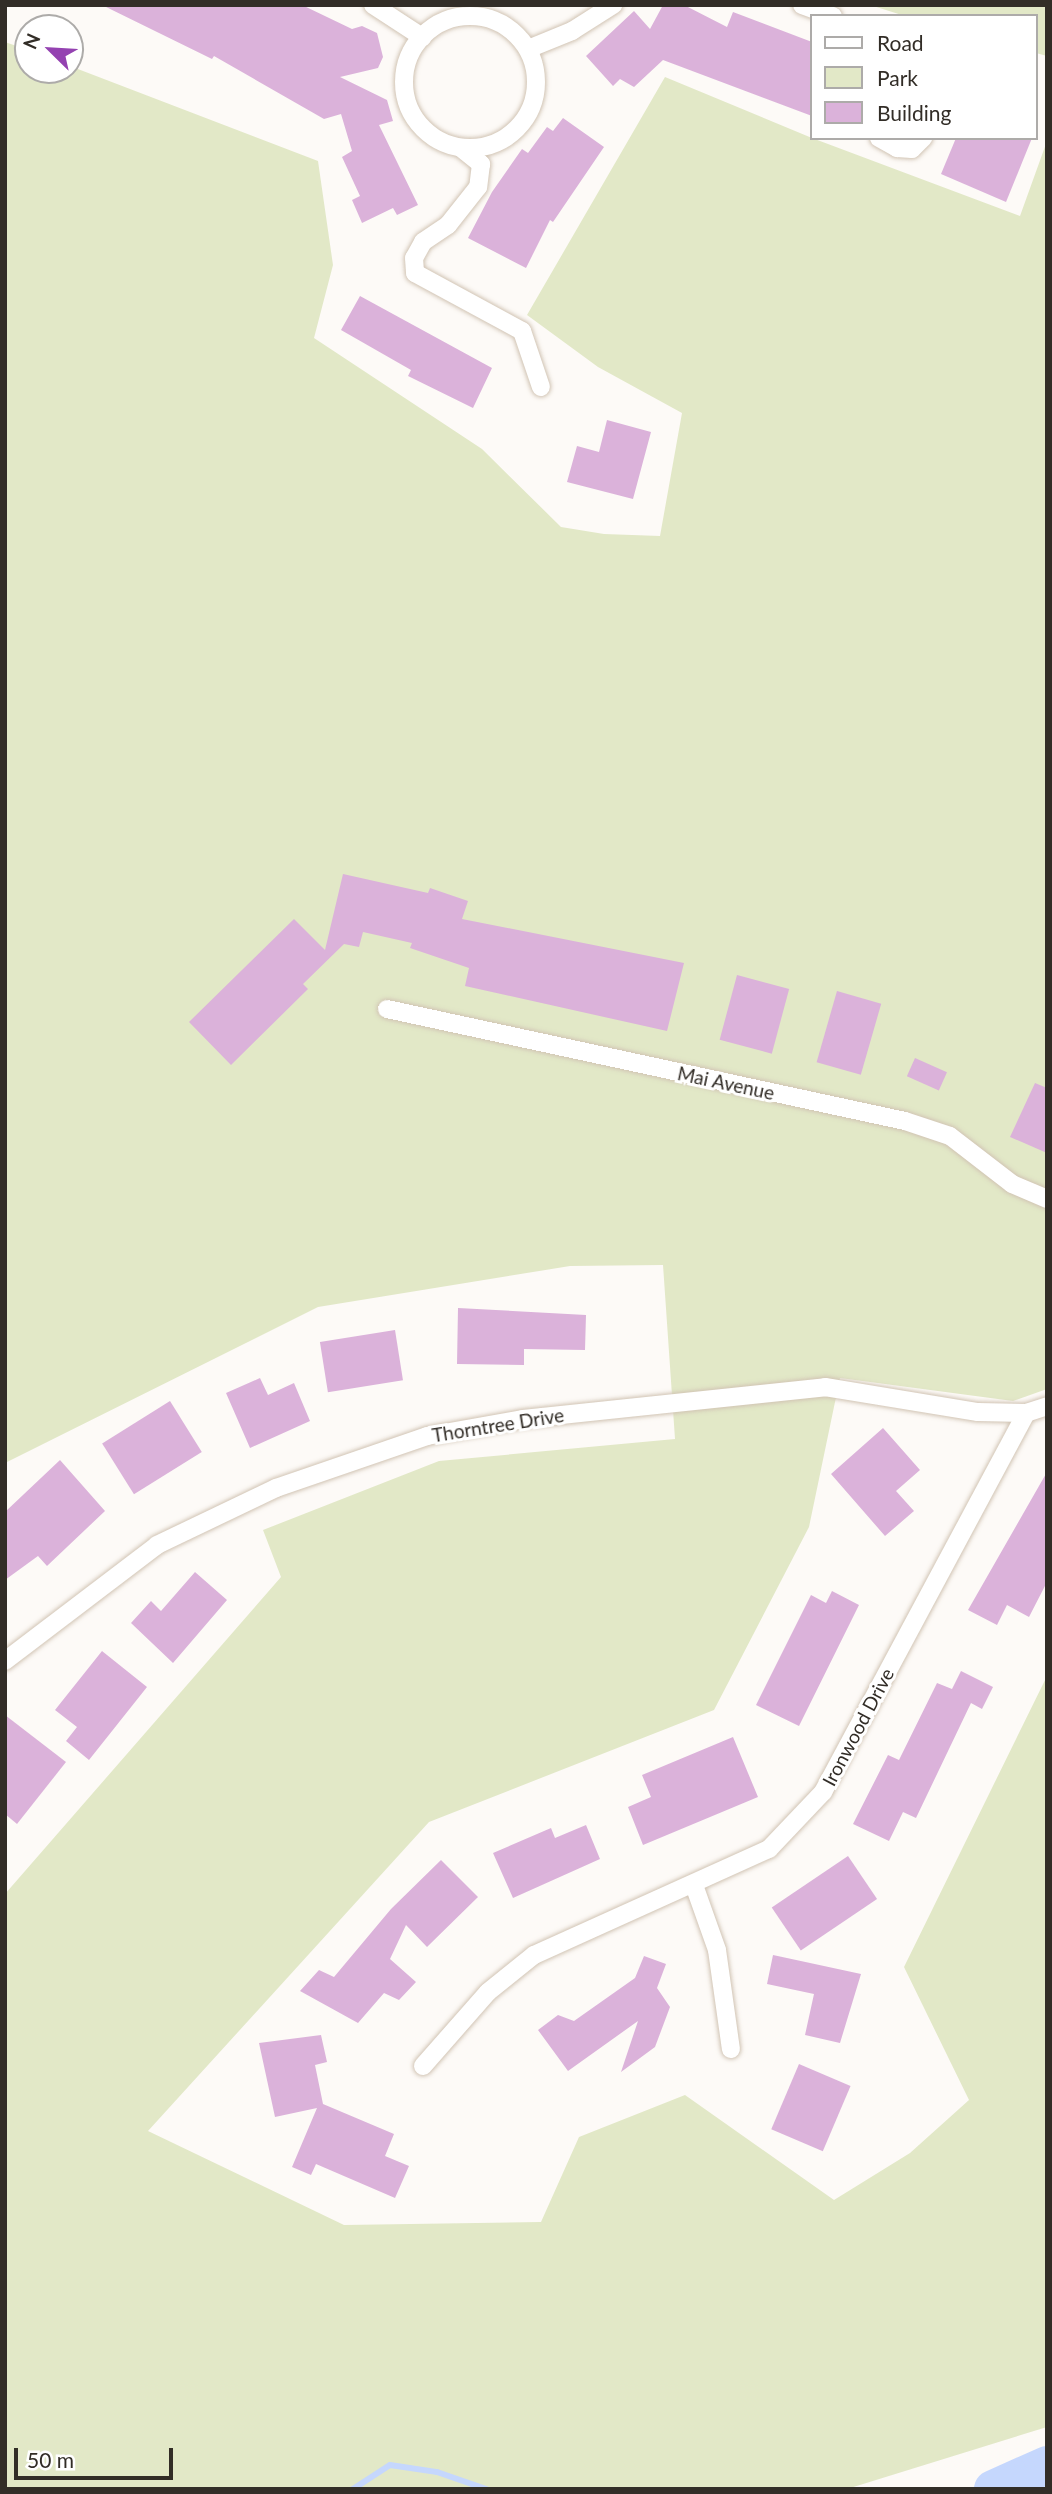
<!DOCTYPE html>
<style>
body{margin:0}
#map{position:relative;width:1052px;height:2494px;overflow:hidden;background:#fdfaf7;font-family:Lato,sans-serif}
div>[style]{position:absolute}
.green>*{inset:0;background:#e2e8c7}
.stream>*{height:6px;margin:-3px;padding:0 3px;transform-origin:3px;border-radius:3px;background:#c5d7fd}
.river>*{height:38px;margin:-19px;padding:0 19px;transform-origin:19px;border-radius:19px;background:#c5d7fd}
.building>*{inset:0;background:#dbb2da;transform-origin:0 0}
.roads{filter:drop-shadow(0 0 2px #d1c4b4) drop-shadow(0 0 2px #d1c4b4)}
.street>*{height:18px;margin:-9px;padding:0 9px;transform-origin:9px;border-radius:9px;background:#fff}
.street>.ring{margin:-9px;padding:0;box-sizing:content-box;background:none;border:18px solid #fff;border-radius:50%}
span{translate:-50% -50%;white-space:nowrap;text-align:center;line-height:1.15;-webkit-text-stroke:6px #fff;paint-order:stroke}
.street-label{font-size:19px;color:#322d27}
.frame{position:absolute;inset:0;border:7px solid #322d27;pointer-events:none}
.legend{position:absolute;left:810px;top:14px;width:228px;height:126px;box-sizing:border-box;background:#fff;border:2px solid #adaba9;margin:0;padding:9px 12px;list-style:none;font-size:21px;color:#322d27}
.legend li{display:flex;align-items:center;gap:14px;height:35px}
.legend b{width:35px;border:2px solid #adaba9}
.north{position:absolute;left:14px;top:14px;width:70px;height:70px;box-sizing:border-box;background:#fff;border:2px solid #adaba9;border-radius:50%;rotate:294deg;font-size:19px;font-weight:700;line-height:28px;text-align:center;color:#322d27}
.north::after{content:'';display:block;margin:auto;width:24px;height:32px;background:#9442b1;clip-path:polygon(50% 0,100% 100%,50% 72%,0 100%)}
.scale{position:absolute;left:14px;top:2448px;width:159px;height:32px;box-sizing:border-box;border:4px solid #322d27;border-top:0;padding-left:9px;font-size:21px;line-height:24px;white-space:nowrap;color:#322d27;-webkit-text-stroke:5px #fff;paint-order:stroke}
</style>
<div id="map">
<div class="green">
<div style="clip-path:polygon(870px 5px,1047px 5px,1047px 56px,1036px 53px,1036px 16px,905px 16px)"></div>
<div style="clip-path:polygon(5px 42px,28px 50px,28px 70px,70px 70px,70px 66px,318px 161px,333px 265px,314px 338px,482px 449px,561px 527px,604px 534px,660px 536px,682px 413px,598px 367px,527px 315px,665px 77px,812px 138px,1020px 216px,1047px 141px,1047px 1389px,1013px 1401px,840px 1378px,809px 1527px,714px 1710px,429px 1822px,148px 2131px,344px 2225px,541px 2222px,579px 2137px,685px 2095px,834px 2200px,910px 2153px,969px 2100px,904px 1967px,1047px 1676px,1047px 2427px,847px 2489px,5px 2489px,5px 1894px,281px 1577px,263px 1530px,439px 1461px,675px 1439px,663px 1265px,570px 1266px,318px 1307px,5px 1463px)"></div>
</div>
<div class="stream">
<div style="left:353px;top:2489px;width:44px;rotate:-33deg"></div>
<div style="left:390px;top:2465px;width:48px;rotate:8.5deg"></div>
<div style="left:437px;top:2472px;width:52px;rotate:19.1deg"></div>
</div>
<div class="river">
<div style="left:993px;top:2489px;width:59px;rotate:-24deg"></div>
</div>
<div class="building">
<div style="clip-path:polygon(102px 5px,302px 5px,352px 29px,362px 26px,377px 33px,383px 57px,378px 68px,340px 77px,387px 100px,393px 121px,379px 125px,418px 205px,397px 215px,393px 208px,362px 223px,352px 200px,360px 196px,342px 157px,352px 151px,341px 114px,324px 119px,214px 56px,212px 59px)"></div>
<div style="clip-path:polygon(663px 5px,684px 5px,727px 27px,733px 12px,812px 42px,812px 116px,663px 60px,634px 87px,620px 79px,613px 86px,586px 56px,634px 11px,650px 29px)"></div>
<div style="clip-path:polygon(563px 118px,604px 147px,553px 222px,550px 220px,526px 268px,468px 238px,492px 192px,522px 149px,528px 153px,547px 127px,553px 131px)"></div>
<div style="clip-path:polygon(956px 138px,1032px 138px,1006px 202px,941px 174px)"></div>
<div style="clip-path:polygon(360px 296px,492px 368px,473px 408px,408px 376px,411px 370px,341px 330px)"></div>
<div style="clip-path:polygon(607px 420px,651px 432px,633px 499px,567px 482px,577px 446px,599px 452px)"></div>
<div style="clip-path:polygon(343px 874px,428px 893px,430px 888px,468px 901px,462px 919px,684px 963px,667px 1031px,465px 986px,469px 968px,410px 948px,412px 943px,363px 932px,359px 947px,344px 944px,303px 984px,308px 989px,231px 1065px,189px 1022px,294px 919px,325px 950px)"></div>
<div style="left:737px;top:975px;width:54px;height:67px;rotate:15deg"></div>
<div style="left:837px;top:991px;width:46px;height:74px;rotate:16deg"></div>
<div style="left:915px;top:1058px;width:35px;height:20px;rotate:24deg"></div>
<div style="clip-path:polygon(1035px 1083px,1047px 1088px,1047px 1153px,1010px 1137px)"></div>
<div style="clip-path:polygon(458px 1308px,586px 1315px,585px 1350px,524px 1349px,524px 1365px,457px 1364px)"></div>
<div style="left:395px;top:1330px;width:51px;height:76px;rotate:81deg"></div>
<div style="clip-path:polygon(260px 1378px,268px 1395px,294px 1383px,310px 1421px,250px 1448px,226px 1393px)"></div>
<div style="left:170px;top:1401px;width:60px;height:80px;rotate:58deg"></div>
<div style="clip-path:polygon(883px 1428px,920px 1470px,896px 1491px,914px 1511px,885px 1536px,831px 1474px)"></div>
<div style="clip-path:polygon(60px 1460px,105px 1511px,47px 1566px,38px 1556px,5px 1580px,5px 1512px)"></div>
<div style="clip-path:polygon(1047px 1472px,1047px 1582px,1029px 1617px,1007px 1605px,997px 1625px,968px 1610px)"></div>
<div style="clip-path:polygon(195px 1572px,227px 1600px,173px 1663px,131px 1623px,151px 1601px,161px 1611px)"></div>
<div style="clip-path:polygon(832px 1591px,859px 1605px,799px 1726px,756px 1705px,811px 1595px,826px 1603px)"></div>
<div style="clip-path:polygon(102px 1651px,147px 1687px,89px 1760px,66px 1741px,77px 1727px,55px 1710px)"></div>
<div style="clip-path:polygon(961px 1671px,993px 1687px,982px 1709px,971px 1703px,916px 1818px,903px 1812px,889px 1841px,853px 1824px,888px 1755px,899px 1760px,937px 1683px,952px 1689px)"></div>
<div style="clip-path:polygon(5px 1715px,66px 1762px,17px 1824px,5px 1814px)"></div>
<div style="clip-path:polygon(733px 1737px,758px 1797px,643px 1845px,628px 1807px,651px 1797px,642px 1775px)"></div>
<div style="clip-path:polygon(586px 1825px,600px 1859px,513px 1898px,493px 1853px,551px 1828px,555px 1838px)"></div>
<div style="left:848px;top:1856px;width:52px;height:92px;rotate:56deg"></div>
<div style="clip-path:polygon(441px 1860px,478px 1897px,427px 1947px,406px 1925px,390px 1959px,416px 1982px,399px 2000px,384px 1993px,358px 2023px,300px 1991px,319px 1970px,334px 1977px,391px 1909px)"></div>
<div style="clip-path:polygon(773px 1955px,861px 1974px,840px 2043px,805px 2035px,814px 1994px,767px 1984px)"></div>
<div style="clip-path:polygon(644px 1956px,666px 1964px,657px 1988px,670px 2007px,655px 2047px,621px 2072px,638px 2021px,568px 2071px,538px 2030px,558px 2015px,574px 2021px,635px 1978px)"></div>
<div style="clip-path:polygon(321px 2035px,327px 2062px,315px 2065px,323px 2104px,394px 2134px,385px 2156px,409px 2166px,395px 2198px,316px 2164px,311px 2175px,292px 2167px,317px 2108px,275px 2117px,259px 2043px)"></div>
<div style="left:799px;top:2064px;width:56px;height:71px;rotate:23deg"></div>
</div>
<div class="roads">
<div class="street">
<div style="left:373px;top:5px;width:59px;rotate:33.1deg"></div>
<div style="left:802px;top:5px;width:33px;rotate:20deg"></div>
<div class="ring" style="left:404px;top:16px;width:114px;height:114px"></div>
<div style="left:528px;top:49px;width:48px;rotate:-22.2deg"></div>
<div style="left:572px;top:31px;width:49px;rotate:-32.4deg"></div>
<div style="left:879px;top:138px;width:21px;rotate:29deg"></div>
<div style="left:897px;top:148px;width:15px;rotate:4deg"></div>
<div style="left:912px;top:149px;width:16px;rotate:-45deg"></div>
<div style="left:461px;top:148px;width:26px;rotate:39deg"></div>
<div style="left:481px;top:164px;width:23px;rotate:97deg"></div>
<div style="left:478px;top:187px;width:48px;rotate:128.3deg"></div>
<div style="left:448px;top:225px;width:30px;rotate:146deg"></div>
<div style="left:423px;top:242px;width:18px;rotate:119deg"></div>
<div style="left:414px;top:258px;width:15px;rotate:86deg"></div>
<div style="left:415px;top:273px;width:122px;rotate:28.5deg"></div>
<div style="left:522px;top:331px;width:59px;rotate:71.3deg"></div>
<div style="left:387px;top:1009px;width:530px;rotate:12.2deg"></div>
<div style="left:905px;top:1121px;width:47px;rotate:18.4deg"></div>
<div style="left:950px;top:1136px;width:78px;rotate:37.7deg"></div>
<div style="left:1012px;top:1184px;width:38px;rotate:23deg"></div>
<div style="left:5px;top:1661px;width:191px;rotate:-37.3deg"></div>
<div style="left:157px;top:1545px;width:132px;rotate:-25.6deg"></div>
<div style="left:276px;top:1488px;width:160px;rotate:-19deg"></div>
<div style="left:427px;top:1436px;width:97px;rotate:-10deg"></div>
<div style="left:523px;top:1419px;width:304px;rotate:-6deg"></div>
<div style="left:825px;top:1387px;width:155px;rotate:9.3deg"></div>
<div style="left:978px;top:1412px;width:48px;rotate:1.2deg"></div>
<div style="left:1026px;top:1413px;width:22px;rotate:-18deg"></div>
<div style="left:694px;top:1885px;width:69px;rotate:70.5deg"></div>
<div style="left:717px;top:1950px;width:100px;rotate:82deg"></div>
<div style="left:423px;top:2066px;width:98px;rotate:-48.7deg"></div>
<div style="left:488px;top:1992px;width:59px;rotate:-38.8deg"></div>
<div style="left:534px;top:1955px;width:258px;rotate:-24.3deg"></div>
<div style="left:769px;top:1849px;width:79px;rotate:-46.5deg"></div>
<div style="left:823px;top:1792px;width:430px;rotate:-61.8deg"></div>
</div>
</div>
<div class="street-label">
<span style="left:726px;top:1083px;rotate:12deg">Mai Avenue</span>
<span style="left:498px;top:1425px;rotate:-9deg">Thorntree Drive</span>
<span style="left:858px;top:1727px;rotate:-62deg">Ironwood Drive</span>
</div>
<div class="frame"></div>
<ul class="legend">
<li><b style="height:9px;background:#fff"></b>Road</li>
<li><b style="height:19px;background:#e2e8c7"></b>Park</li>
<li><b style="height:19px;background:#dbb2da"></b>Building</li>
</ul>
<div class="north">N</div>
<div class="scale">50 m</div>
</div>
